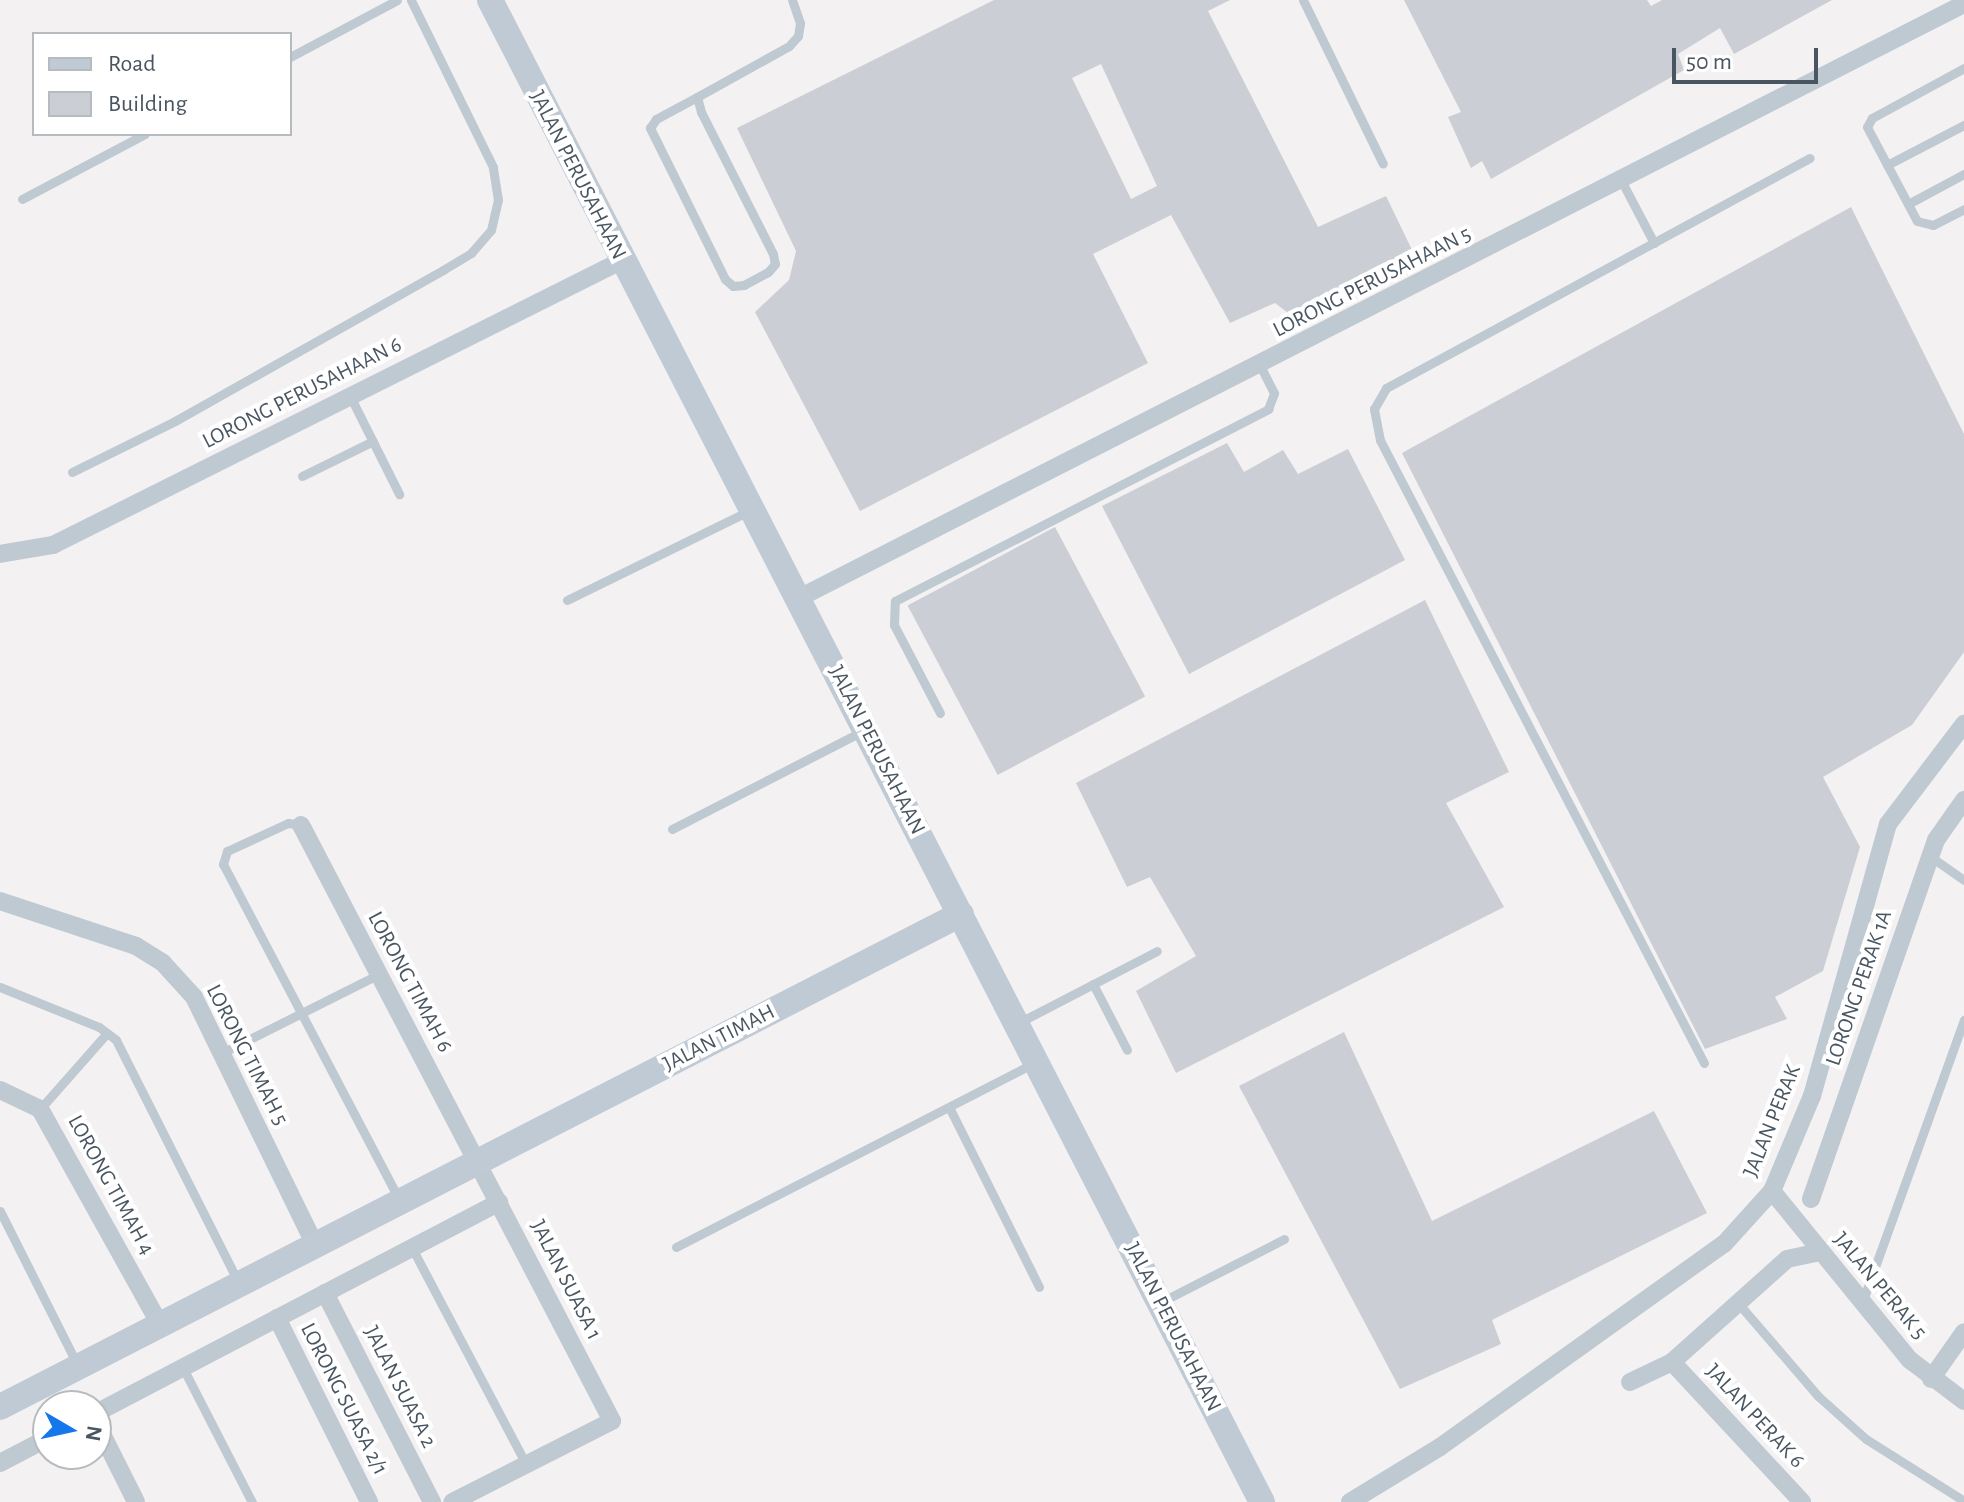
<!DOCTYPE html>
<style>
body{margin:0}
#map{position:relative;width:1964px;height:1502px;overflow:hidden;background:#f4f1f2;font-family:"Alegreya Sans",sans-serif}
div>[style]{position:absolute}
.building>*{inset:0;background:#cbced4;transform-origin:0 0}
.lane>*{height:9px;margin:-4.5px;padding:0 4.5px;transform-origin:4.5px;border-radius:4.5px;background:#bfc9d1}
.street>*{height:18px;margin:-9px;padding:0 9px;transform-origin:9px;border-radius:9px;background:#bfc9d1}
.secondary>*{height:26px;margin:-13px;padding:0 13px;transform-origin:13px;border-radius:13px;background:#bfcad5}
span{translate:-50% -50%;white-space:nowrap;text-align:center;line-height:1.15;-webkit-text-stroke:8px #fff;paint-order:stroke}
.street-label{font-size:22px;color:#495560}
.legend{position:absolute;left:32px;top:32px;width:260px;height:104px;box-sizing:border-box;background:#fff;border:2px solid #b6bbbf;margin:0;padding:10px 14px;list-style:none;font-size:24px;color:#495560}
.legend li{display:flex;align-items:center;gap:16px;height:40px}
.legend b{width:40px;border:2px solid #b6bbbf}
.north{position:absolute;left:32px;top:1390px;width:80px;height:80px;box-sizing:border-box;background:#fff;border:2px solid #b6bbbf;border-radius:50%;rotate:99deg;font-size:22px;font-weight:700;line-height:32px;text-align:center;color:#495560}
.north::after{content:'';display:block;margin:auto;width:28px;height:36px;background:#1577eb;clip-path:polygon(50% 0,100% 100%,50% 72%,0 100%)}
.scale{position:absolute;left:1672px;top:48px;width:146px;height:36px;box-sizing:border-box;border:4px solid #495560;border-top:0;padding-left:10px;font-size:24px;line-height:28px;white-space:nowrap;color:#495560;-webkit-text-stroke:6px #fff;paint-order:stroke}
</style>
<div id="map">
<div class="building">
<div style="clip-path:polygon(evenodd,994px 0,1230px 0,1208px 11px,1318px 227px,1386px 196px,1414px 254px,1288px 313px,1275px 303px,1230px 323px,1171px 215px,1093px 254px,1148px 363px,860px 511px,755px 312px,789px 280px,796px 251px,737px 128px,994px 0,1101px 64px,1157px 186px,1131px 199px,1072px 78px,1101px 64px)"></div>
<div style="clip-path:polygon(1404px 0,1647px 0,1651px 6px,1662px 0,1832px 0,1734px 54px,1720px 28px,1678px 54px,1684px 70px,1491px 179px,1482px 161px,1471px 168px,1448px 117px,1461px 112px)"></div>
<div style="clip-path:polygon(1851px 207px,1964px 434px,1964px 652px,1912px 725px,1823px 777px,1860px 847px,1823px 971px,1775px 997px,1787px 1019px,1705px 1049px,1402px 453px)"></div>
<div style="clip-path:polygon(1227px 443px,1244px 472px,1283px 450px,1298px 474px,1348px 449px,1405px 560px,1189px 674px,1102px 506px)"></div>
<div style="left:1055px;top:527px;width:192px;height:167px;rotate:62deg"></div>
<div style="clip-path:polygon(1425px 600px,1509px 772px,1446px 803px,1504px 907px,1176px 1073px,1136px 991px,1196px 956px,1150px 877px,1127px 887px,1076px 783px)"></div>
<div style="clip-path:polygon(1344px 1032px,1432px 1221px,1654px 1111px,1707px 1213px,1492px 1320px,1501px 1344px,1400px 1389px,1239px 1086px)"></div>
</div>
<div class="lane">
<div style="left:1303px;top:0;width:182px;rotate:64deg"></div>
<div style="left:290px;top:57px;width:121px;rotate:-28deg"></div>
<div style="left:1964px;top:68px;width:105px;rotate:151.5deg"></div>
<div style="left:1872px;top:118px;width:10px;rotate:119deg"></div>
<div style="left:1867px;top:127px;width:106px;rotate:62deg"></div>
<div style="left:1917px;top:221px;width:16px;rotate:14deg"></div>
<div style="left:1933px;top:225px;width:35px;rotate:-27deg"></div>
<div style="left:697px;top:97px;width:16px;rotate:75deg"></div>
<div style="left:701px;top:112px;width:159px;rotate:63.1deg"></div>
<div style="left:773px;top:254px;width:10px;rotate:79deg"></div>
<div style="left:775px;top:264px;width:11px;rotate:131deg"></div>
<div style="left:768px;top:272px;width:27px;rotate:152deg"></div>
<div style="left:744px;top:285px;width:11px;rotate:175deg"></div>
<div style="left:733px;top:286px;width:11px;rotate:-139deg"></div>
<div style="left:725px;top:279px;width:169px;rotate:-116.4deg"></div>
<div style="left:650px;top:128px;width:11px;rotate:-56deg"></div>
<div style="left:656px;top:119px;width:47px;rotate:-28.2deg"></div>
<div style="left:697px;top:97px;width:105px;rotate:-29deg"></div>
<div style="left:789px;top:46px;width:13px;rotate:-48deg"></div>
<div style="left:798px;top:36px;width:13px;rotate:-81deg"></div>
<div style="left:800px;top:23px;width:24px;rotate:-109deg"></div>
<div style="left:1887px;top:165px;width:87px;rotate:-27.5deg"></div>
<div style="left:1622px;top:182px;width:69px;rotate:62.3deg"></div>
<div style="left:22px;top:199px;width:139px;rotate:-27.9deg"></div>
<div style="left:1908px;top:204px;width:64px;rotate:-28.2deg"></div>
<div style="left:350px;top:396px;width:110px;rotate:63.4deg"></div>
<div style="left:72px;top:472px;width:115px;rotate:-26.3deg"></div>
<div style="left:175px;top:421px;width:308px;rotate:-29.4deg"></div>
<div style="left:443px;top:270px;width:33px;rotate:-31deg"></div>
<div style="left:471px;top:253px;width:30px;rotate:-49deg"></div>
<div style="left:491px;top:230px;width:31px;rotate:-77deg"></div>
<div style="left:498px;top:200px;width:33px;rotate:-99deg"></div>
<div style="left:493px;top:167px;width:186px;rotate:-116.2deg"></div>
<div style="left:302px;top:476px;width:79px;rotate:-26.2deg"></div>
<div style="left:567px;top:600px;width:203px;rotate:-26.1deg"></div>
<div style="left:940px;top:713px;width:99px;rotate:-117.6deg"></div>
<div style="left:894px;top:625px;width:24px;rotate:-88deg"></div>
<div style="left:895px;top:601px;width:420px;rotate:-27.2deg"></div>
<div style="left:1268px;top:409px;width:17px;rotate:-69deg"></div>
<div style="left:1274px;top:393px;width:31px;rotate:-117deg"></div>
<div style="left:301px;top:825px;width:13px;rotate:-171deg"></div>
<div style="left:288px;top:823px;width:67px;rotate:155.3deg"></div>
<div style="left:227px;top:851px;width:14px;rotate:107deg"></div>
<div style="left:223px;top:864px;width:381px;rotate:62.3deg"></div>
<div style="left:672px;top:829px;width:215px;rotate:-27.2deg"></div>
<div style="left:1931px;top:857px;width:40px;rotate:34.9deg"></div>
<div style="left:1093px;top:984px;width:74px;rotate:62.7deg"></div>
<div style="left:0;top:987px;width:107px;rotate:22deg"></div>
<div style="left:99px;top:1027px;width:21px;rotate:37deg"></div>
<div style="left:116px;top:1040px;width:270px;rotate:63.2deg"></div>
<div style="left:1020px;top:1022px;width:154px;rotate:-27.4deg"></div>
<div style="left:222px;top:1053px;width:176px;rotate:-26.7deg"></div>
<div style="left:1704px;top:1063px;width:702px;rotate:-117.48deg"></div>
<div style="left:1380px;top:440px;width:32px;rotate:-101deg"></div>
<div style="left:1374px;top:409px;width:24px;rotate:-60deg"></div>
<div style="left:1386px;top:388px;width:482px;rotate:-28.5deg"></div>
<div style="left:40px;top:1109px;width:101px;rotate:-48.6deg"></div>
<div style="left:950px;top:1109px;width:199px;rotate:63.4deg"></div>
<div style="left:0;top:1211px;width:171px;rotate:63.3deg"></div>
<div style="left:676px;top:1247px;width:403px;rotate:-27.2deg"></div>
<div style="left:412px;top:1248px;width:244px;rotate:62.2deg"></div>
<div style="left:1163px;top:1301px;width:136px;rotate:-27.1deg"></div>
<div style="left:1738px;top:1303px;width:123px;rotate:49.3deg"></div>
<div style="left:1818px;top:1396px;width:64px;rotate:41.9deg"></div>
<div style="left:1866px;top:1439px;width:116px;rotate:32.3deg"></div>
<div style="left:1862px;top:1303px;width:301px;rotate:-70.2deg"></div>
<div style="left:183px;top:1368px;width:151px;rotate:62.8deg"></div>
</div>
<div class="street">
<div style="left:0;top:554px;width:54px;rotate:-9.6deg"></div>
<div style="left:53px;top:545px;width:635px;rotate:-26.57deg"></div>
<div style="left:799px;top:598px;width:1308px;rotate:-27.02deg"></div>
<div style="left:301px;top:825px;width:672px;rotate:62.44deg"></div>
<div style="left:612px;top:1421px;width:179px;rotate:153.1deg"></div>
<div style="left:0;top:901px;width:143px;rotate:18.3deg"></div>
<div style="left:136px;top:946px;width:32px;rotate:32deg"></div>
<div style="left:163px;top:963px;width:46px;rotate:47.6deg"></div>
<div style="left:194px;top:997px;width:276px;rotate:64deg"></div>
<div style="left:0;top:1090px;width:44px;rotate:25.4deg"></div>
<div style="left:40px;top:1109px;width:247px;rotate:60.9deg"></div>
<div style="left:1772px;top:1191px;width:218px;rotate:50.8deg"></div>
<div style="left:1910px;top:1360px;width:68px;rotate:37.2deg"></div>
<div style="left:1811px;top:1199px;width:380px;rotate:-70.8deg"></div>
<div style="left:1936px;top:840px;width:49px;rotate:-55deg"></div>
<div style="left:325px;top:1293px;width:235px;rotate:62.9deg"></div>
<div style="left:277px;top:1318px;width:206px;rotate:63.4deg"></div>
<div style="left:1672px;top:1362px;width:191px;rotate:47.1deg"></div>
<div style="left:1931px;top:1379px;width:57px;rotate:-54.9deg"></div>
<div style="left:1630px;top:1382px;width:47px;rotate:-25.5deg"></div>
<div style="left:1672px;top:1362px;width:154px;rotate:-41.8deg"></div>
<div style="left:1787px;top:1259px;width:33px;rotate:-12deg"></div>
<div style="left:96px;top:1413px;width:455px;rotate:-27.6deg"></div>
<div style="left:96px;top:1422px;width:89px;rotate:63.4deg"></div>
<div style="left:0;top:1463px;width:54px;rotate:-27.5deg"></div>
<div style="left:1350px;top:1502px;width:105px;rotate:-31.4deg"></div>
<div style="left:1440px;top:1447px;width:349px;rotate:-35.6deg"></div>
<div style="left:1724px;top:1244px;width:72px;rotate:-47.8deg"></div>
<div style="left:1772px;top:1191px;width:103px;rotate:-67.2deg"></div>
<div style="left:1812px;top:1096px;width:282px;rotate:-74.4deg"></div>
<div style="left:1888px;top:824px;width:126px;rotate:-52.8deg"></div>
</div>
<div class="secondary">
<div style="left:490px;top:0;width:1689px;rotate:62.8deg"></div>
<div style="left:0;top:1407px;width:1080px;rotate:-27.16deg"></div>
</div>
<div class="street-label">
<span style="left:578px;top:175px;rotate:63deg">JALAN PERUSAHAAN</span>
<span style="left:1372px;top:282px;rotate:-27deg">LORONG PERUSAHAAN 5</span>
<span style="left:302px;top:393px;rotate:-27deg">LORONG PERUSAHAAN 6</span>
<span style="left:877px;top:750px;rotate:63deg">JALAN PERUSAHAAN</span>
<span style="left:410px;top:982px;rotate:62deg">LORONG TIMAH 6</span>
<span style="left:1859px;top:988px;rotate:-71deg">LORONG PERAK 1A</span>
<span style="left:719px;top:1038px;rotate:-27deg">JALAN TIMAH</span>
<span style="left:247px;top:1055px;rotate:63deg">LORONG TIMAH 5</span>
<span style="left:1772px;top:1121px;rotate:-68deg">JALAN PERAK</span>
<span style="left:111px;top:1185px;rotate:61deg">LORONG TIMAH 4</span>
<span style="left:566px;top:1280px;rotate:63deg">JALAN SUASA 1</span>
<span style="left:1880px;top:1286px;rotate:50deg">JALAN PERAK 5</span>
<span style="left:1173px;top:1327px;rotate:63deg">JALAN PERUSAHAAN</span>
<span style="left:400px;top:1387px;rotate:63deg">JALAN SUASA 2</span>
<span style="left:344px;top:1399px;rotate:63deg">LORONG SUASA 2/1</span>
<span style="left:1755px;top:1416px;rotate:47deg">JALAN PERAK 6</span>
</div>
<ul class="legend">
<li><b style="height:10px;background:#bfcad5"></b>Road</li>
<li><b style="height:22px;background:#cbced4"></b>Building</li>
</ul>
<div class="north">N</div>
<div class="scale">50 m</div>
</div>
